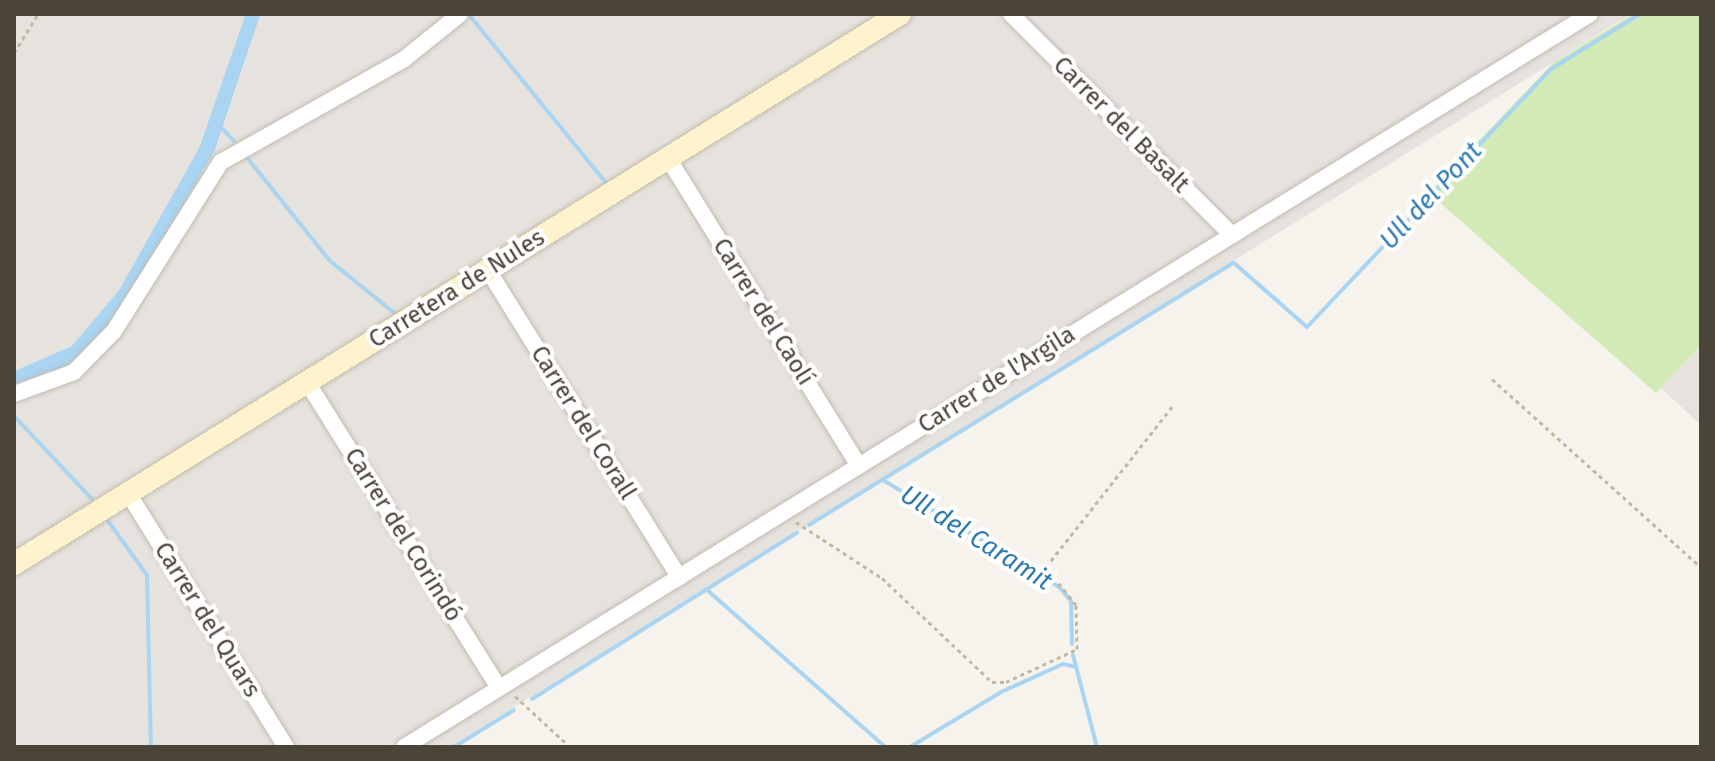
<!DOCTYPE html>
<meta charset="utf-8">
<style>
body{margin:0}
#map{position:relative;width:1715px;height:761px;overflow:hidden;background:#f6f3ec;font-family:"Fira Sans",sans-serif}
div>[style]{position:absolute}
.industrial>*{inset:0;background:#e6e2dd}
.green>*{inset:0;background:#d2eab5}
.stream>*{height:4px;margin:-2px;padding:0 2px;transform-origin:2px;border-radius:2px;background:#a9d4f2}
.canal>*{height:14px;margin:-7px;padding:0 7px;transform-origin:7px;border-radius:7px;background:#a9d4f2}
.path>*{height:3px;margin-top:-1.5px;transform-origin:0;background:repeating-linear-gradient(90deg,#c4b79f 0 4px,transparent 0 8px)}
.roads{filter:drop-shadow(0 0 2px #c2bbae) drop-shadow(0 0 2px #c2bbae)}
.street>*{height:16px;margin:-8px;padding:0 8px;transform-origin:8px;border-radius:8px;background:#fff}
.secondary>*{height:22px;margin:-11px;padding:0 11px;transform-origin:11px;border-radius:11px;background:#fff3cd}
span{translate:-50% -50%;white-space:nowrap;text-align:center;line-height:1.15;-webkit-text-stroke:8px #fff;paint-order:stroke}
.street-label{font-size:24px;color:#4b4439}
.water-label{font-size:26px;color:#2e7ab2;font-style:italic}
.frame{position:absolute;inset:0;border:16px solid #4b4439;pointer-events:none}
</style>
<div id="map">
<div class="industrial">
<div style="clip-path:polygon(14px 14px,1631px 14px,450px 747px,14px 747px)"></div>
<div style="clip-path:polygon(1701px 345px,1701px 425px,1661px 388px)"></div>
</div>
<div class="green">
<div style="clip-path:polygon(1633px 14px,1701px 14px,1701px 345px,1656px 393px,1429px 193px,1553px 63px)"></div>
</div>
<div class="stream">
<div style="left:470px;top:16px;width:218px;rotate:50.8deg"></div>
<div style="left:218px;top:124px;width:23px;rotate:47deg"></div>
<div style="left:245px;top:155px;width:134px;rotate:51.3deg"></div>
<div style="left:329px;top:260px;width:87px;rotate:39deg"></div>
<div style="left:152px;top:256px;width:123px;rotate:-60.3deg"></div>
<div style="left:213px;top:149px;width:142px;rotate:-71.6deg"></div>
<div style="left:96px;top:338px;width:23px;rotate:-49deg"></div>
<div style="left:52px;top:372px;width:31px;rotate:-31deg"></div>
<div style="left:14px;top:416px;width:114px;rotate:46.8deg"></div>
<div style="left:883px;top:480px;width:206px;rotate:31.3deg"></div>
<div style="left:1059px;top:587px;width:18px;rotate:49deg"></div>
<div style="left:1071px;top:601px;width:43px;rotate:88.7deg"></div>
<div style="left:105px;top:517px;width:72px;rotate:54.1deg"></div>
<div style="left:147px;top:575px;width:172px;rotate:88.7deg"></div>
<div style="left:809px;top:525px;width:499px;rotate:-31.7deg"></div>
<div style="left:1234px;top:263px;width:97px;rotate:41.2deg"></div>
<div style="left:1307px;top:327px;width:355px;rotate:-46.6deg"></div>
<div style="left:1551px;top:69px;width:105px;rotate:-31.7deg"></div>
<div style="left:706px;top:589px;width:239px;rotate:41.4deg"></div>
<div style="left:1073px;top:655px;width:95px;rotate:75.4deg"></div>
<div style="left:532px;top:699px;width:313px;rotate:-32.1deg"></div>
<div style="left:454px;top:747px;width:70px;rotate:-31.7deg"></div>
<div style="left:910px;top:747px;width:106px;rotate:-31.1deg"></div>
<div style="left:1001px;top:692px;width:68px;rotate:-24.3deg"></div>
<div style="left:1063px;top:664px;width:13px;rotate:13deg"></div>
</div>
<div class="canal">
<div style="left:14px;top:379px;width:68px;rotate:-23.5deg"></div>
<div style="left:76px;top:352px;width:76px;rotate:-49.8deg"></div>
<div style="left:125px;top:294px;width:165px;rotate:-60.6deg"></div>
<div style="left:206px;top:150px;width:144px;rotate:-70.9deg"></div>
</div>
<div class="path">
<div style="left:14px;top:53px;width:46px;rotate:-58.4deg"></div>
<div style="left:1492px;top:379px;width:281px;rotate:42deg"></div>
<div style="left:796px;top:522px;width:103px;rotate:33.1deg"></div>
<div style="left:882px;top:578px;width:151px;rotate:43.4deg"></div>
<div style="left:992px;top:682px;width:14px"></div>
<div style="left:1006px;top:682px;width:78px;rotate:-24.9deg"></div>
<div style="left:1077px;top:649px;width:44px;rotate:-91.3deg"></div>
<div style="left:1076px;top:605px;width:48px;rotate:-128.3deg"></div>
<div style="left:1046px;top:567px;width:204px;rotate:-51.8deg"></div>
<div style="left:515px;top:696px;width:75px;rotate:42.8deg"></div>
</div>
<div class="roads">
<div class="street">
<div style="left:1011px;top:14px;width:313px;rotate:45deg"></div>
<div style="left:668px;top:158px;width:362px;rotate:58.2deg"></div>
<div style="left:488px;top:270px;width:362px;rotate:58.1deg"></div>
<div style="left:307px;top:382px;width:361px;rotate:57.9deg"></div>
<div style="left:14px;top:394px;width:64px;rotate:-20.1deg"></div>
<div style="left:74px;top:372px;width:57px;rotate:-45.7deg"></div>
<div style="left:114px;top:331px;width:200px;rotate:-57.7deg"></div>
<div style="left:221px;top:162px;width:209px;rotate:-29.3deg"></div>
<div style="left:403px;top:60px;width:73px;rotate:-38.9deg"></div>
<div style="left:128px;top:493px;width:299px;rotate:58.1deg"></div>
<div style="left:404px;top:747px;width:1394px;rotate:-31.72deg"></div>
</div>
<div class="secondary">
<div style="left:14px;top:564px;width:1043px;rotate:-31.83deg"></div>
</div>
</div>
<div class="street-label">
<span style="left:1121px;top:125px;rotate:45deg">Carrer del Basalt</span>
<span style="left:457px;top:289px;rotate:-32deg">Carretera de Nules</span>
<span style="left:763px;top:312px;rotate:58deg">Carrer del Caolí</span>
<span style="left:997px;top:380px;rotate:-32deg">Carrer de l'Argila</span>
<span style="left:583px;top:423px;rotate:58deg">Carrer del Corall</span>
<span style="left:403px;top:535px;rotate:58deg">Carrer del Corindó</span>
<span style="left:207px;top:620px;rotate:58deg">Carrer del Quars</span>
</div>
<div class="water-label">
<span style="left:1431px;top:196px;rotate:-47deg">Ull del Pont</span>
<span style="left:976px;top:538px;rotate:32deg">Ull del Caramit</span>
</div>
<div class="frame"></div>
</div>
